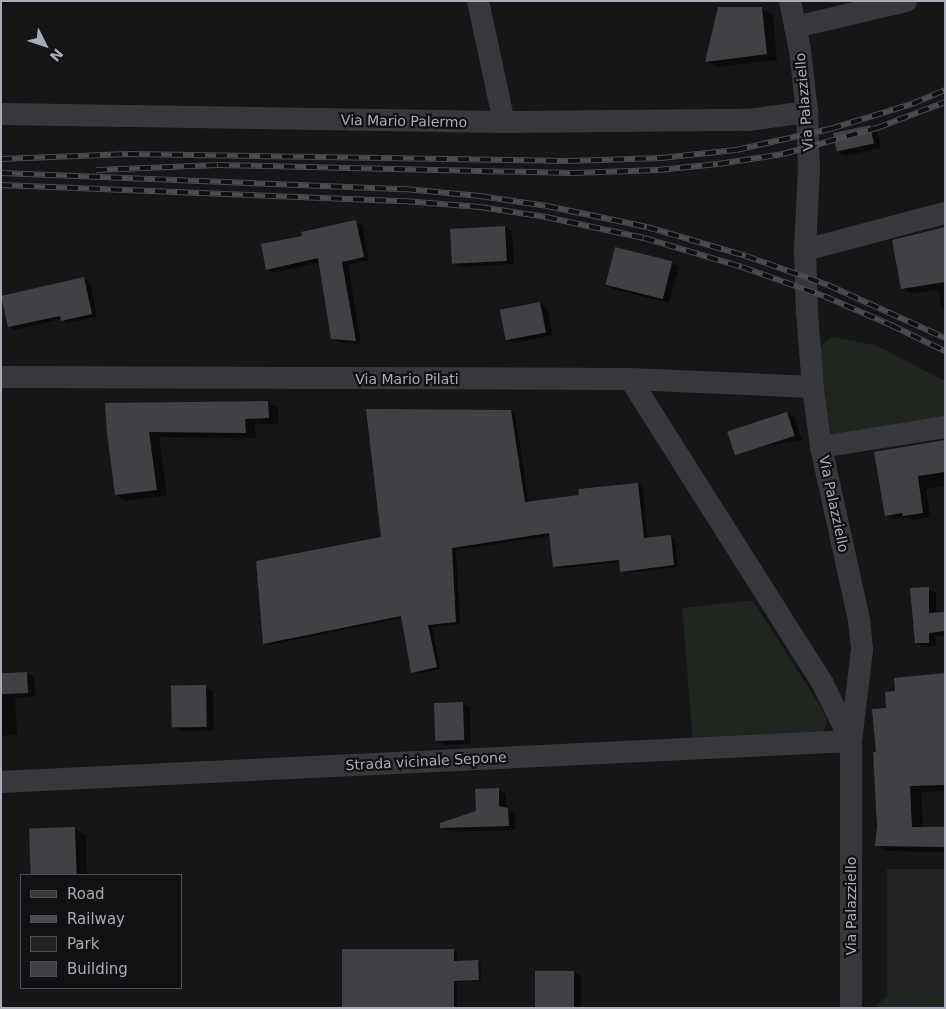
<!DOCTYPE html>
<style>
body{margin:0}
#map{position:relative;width:946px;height:1009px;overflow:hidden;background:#161618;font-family:"DejaVu Sans",sans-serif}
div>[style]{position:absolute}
.built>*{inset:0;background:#222225;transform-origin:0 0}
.green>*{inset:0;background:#1e261f}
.shadow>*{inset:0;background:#0007}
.building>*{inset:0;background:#404145;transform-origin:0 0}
.minor>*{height:22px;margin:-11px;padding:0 11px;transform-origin:11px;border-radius:11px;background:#37383d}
.rail>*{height:5.5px;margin-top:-2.75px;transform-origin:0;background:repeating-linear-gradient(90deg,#111113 0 11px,#4a4c52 0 22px);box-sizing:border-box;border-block:1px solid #4a4c52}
span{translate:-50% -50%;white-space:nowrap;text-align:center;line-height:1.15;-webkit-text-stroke:4.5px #111113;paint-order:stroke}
.street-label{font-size:14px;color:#a8adb8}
.frame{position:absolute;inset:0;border:2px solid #a8adb8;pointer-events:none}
.legend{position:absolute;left:20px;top:874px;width:162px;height:115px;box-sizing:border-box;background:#111113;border:1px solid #4d4f55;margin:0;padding:6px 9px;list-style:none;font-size:15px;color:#a8adb8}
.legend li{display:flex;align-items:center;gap:10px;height:25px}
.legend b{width:25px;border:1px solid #4d4f55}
.north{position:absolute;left:20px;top:20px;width:50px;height:50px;-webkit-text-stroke:4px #111113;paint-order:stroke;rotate:131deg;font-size:14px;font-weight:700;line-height:20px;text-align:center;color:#a8adb8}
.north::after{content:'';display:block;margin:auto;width:18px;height:22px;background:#a8adb8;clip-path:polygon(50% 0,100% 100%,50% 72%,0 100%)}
</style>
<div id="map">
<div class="built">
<div style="left:945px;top:869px;width:126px;height:58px;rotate:90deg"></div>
</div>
<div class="green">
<div style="clip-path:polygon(832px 337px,875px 345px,945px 381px,945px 421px,832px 441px,820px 355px,822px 345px)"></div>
<div style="clip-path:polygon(746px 601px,753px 601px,822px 709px,827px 721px,825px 729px,818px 738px,693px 742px,682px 608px)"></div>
<div style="clip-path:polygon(889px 994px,945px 995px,945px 1008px,878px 1008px,878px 1004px)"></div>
</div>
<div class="shadow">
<div style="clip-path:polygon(1px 1px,7px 1px,8px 4px,1px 6px)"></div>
<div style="clip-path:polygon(761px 8px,773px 15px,777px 60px,717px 67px,707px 61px)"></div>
<div style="clip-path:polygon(870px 126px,877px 130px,881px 148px,845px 156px,838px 152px)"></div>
<div style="clip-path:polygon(355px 221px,362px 225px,369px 260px,348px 265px,361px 344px,338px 342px,332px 338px,320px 262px,273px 273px,267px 269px,304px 237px)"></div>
<div style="clip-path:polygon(505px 227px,512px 231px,514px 264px,460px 267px,453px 263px)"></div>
<div style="clip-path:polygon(945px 228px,945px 310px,942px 308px,938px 289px,912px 294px,902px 288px)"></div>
<div style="clip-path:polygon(615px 248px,672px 262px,679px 267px,669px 303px,613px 289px,606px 285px)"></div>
<div style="clip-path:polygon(84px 278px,90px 282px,97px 317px,67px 323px,62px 319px,15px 330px,9px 327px)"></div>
<div style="clip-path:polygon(540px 303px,547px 308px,553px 335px,514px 343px,507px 339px)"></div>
<div style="clip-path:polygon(268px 402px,278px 408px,279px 424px,255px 424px,256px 438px,159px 437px,167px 495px,127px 501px,116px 495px,108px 433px)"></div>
<div style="clip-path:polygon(511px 411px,515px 414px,529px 503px,580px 496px,638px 484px,642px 486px,648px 539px,670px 536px,675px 539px,678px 567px,626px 573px,622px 571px,621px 562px,558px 569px,554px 567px,551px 536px,456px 550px,460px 624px,432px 627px,441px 669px,416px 674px,412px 672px,402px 618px,269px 645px,265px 643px,382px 538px)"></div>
<div style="clip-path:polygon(787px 413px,794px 417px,802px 440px,740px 450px,732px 446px)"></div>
<div style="clip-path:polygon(945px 442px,945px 486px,926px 489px,930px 517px,911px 520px,906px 517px,893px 519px,886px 515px)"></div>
<div style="clip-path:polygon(928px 589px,936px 593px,936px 614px,945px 613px,945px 635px,936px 636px,936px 646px,924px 647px,916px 643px)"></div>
<div style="clip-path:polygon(27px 673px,34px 677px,35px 696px,15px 698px,17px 735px,1px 736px,1px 675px)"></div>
<div style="clip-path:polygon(945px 674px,945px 791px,921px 792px,923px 828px,945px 829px,945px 852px,887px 851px,876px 845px,878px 753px,888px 709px,896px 692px)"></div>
<div style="clip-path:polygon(205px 687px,213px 691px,214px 730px,181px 731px,174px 727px)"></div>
<div style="clip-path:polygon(462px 703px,470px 707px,471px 744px,444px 745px,437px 740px)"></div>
<div style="clip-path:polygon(499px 790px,506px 794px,506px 809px,515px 813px,515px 830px,449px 832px,442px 827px,477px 812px)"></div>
<div style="clip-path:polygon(75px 828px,86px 835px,87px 875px,31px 875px,30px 830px)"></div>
<div style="clip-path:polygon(454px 950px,457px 952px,457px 962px,481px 963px,481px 981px,457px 982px,457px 1008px,343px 1008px)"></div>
<div style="clip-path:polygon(574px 972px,581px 976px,581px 1008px,536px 1008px)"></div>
</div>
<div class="building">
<div style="clip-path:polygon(718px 7px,762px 7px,767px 54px,705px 62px)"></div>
<div style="left:870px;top:125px;width:19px;height:38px;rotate:78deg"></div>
<div style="clip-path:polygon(356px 220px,364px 257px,342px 262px,356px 341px,331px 339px,318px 258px,266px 270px,261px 244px,302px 236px,301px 232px)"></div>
<div style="left:505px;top:226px;width:35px;height:55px;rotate:87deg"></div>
<div style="clip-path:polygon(945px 227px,945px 282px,901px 289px,892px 240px)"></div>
<div style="left:615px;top:247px;width:59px;height:39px;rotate:14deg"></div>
<div style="clip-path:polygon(84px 277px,92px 314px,61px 321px,60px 316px,8px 327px,1px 296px)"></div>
<div style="left:540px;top:302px;width:31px;height:41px;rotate:79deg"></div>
<div style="clip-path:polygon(268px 401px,269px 418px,245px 419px,246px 433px,149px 432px,157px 490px,115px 495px,107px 433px,105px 403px)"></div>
<div style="clip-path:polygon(366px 409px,511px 410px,525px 502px,579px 495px,578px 489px,638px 483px,644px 538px,671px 535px,674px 565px,620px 572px,619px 560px,553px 567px,549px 533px,452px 548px,456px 622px,428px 625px,437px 667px,411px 673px,401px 616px,263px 644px,256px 561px,381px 537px)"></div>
<div style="left:787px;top:412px;width:25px;height:63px;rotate:72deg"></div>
<div style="clip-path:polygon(945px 440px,945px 472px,918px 476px,923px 513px,903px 516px,902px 513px,885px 516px,874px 452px)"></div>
<div style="clip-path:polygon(929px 587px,929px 613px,945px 612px,945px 631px,929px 633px,929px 643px,915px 643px,910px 588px)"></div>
<div style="left:27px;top:672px;width:21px;height:26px;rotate:87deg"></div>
<div style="clip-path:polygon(945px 673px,945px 785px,910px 786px,912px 827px,945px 827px,945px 847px,875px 846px,877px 826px,873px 752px,876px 752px,872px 709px,886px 708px,885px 692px,895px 691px,894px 678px)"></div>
<div style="left:206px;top:685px;width:42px;height:35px;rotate:89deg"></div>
<div style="left:463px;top:702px;width:38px;height:29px;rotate:88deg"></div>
<div style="clip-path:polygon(499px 788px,499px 806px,508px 808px,509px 826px,440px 828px,440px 823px,476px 811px,475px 789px)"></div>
<div style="left:75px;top:827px;width:48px;height:46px;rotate:88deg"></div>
<div style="clip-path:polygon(342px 949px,454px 949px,454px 961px,478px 960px,479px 980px,454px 981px,454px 1008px,342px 1008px)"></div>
<div style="left:535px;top:971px;width:39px;height:37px"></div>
</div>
<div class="minor">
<div style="left:478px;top:1px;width:124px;rotate:77.9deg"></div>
<div style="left:790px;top:1px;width:50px;rotate:78.5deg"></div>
<div style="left:800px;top:50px;width:62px;rotate:83.6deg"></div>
<div style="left:807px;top:112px;width:56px;rotate:88deg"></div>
<div style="left:809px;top:168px;width:82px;rotate:92.8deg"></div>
<div style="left:805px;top:250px;width:62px;rotate:88.2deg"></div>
<div style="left:807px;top:312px;width:75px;rotate:85.4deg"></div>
<div style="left:813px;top:387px;width:61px;rotate:82.4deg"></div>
<div style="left:821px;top:447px;width:177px;rotate:77.6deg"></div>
<div style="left:859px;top:620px;width:30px;rotate:84deg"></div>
<div style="left:862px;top:650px;width:92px;rotate:96.9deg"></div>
<div style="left:851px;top:741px;width:267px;rotate:90deg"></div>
<div style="left:795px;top:27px;width:114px;rotate:-13.2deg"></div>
<div style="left:1px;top:114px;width:503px;rotate:0.91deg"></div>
<div style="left:504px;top:122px;width:244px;rotate:-0.5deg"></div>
<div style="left:748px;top:120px;width:60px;rotate:-7.7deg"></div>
<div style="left:805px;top:250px;width:145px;rotate:-14.8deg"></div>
<div style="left:1px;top:377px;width:629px;rotate:0.18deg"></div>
<div style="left:630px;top:379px;width:183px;rotate:2.5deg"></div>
<div style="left:821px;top:447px;width:126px;rotate:-9.2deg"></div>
<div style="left:1px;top:782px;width:851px;rotate:-2.76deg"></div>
<div style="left:851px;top:741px;width:64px;rotate:-116.2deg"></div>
<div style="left:823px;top:684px;width:361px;rotate:-122.3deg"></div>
</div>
<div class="rail">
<div style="left:1px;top:159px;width:127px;rotate:-2.3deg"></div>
<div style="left:128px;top:154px;width:441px;rotate:0.9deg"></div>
<div style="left:569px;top:161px;width:92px;rotate:-1.9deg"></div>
<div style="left:661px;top:158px;width:75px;rotate:-6.1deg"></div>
<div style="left:736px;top:150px;width:96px;rotate:-12.6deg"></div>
<div style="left:830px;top:129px;width:86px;rotate:-17deg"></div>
<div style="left:912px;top:104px;width:36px;rotate:-23deg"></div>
<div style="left:96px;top:170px;width:122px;rotate:-2.3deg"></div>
<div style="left:218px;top:165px;width:355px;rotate:1.3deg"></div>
<div style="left:573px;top:173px;width:85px;rotate:-2deg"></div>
<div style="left:658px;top:170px;width:60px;rotate:-5.7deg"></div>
<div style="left:718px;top:164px;width:66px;rotate:-8.7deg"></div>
<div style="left:783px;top:154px;width:98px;rotate:-15.5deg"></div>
<div style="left:877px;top:128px;width:73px;rotate:-20.9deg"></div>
<div style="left:1px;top:173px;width:404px;rotate:2.3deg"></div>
<div style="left:405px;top:189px;width:75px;rotate:5.3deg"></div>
<div style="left:480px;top:196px;width:68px;rotate:8.5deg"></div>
<div style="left:547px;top:206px;width:102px;rotate:11.9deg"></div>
<div style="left:647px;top:227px;width:103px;rotate:16.3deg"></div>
<div style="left:746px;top:256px;width:87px;rotate:19.5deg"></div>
<div style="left:828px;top:285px;width:128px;rotate:24.4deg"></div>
<div style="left:1px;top:185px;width:403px;rotate:2.3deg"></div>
<div style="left:404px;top:201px;width:76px;rotate:4.5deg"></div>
<div style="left:480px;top:207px;width:67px;rotate:8.6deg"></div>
<div style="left:546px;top:217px;width:100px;rotate:12.1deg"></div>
<div style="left:644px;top:238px;width:102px;rotate:16.5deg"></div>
<div style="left:742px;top:267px;width:87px;rotate:19.5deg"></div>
<div style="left:824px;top:296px;width:73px;rotate:23.4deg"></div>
<div style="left:891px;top:325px;width:60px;rotate:25.7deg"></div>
</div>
<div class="street-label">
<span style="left:804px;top:102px;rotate:-95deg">Via Palazziello</span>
<span style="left:404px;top:121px;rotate:1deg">Via Mario Palermo</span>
<span style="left:407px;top:379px">Via Mario Pilati</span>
<span style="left:834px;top:504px;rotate:78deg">Via Palazziello</span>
<span style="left:426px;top:761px;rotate:-3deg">Strada vicinale Sepone</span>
<span style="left:851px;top:906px;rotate:-90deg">Via Palazziello</span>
</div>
<div class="frame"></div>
<ul class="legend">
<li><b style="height:6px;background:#37383d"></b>Road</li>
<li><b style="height:6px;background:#4a4c52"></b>Railway</li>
<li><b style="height:14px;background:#1e261f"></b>Park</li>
<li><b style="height:14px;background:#404145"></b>Building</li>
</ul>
<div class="north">N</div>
</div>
